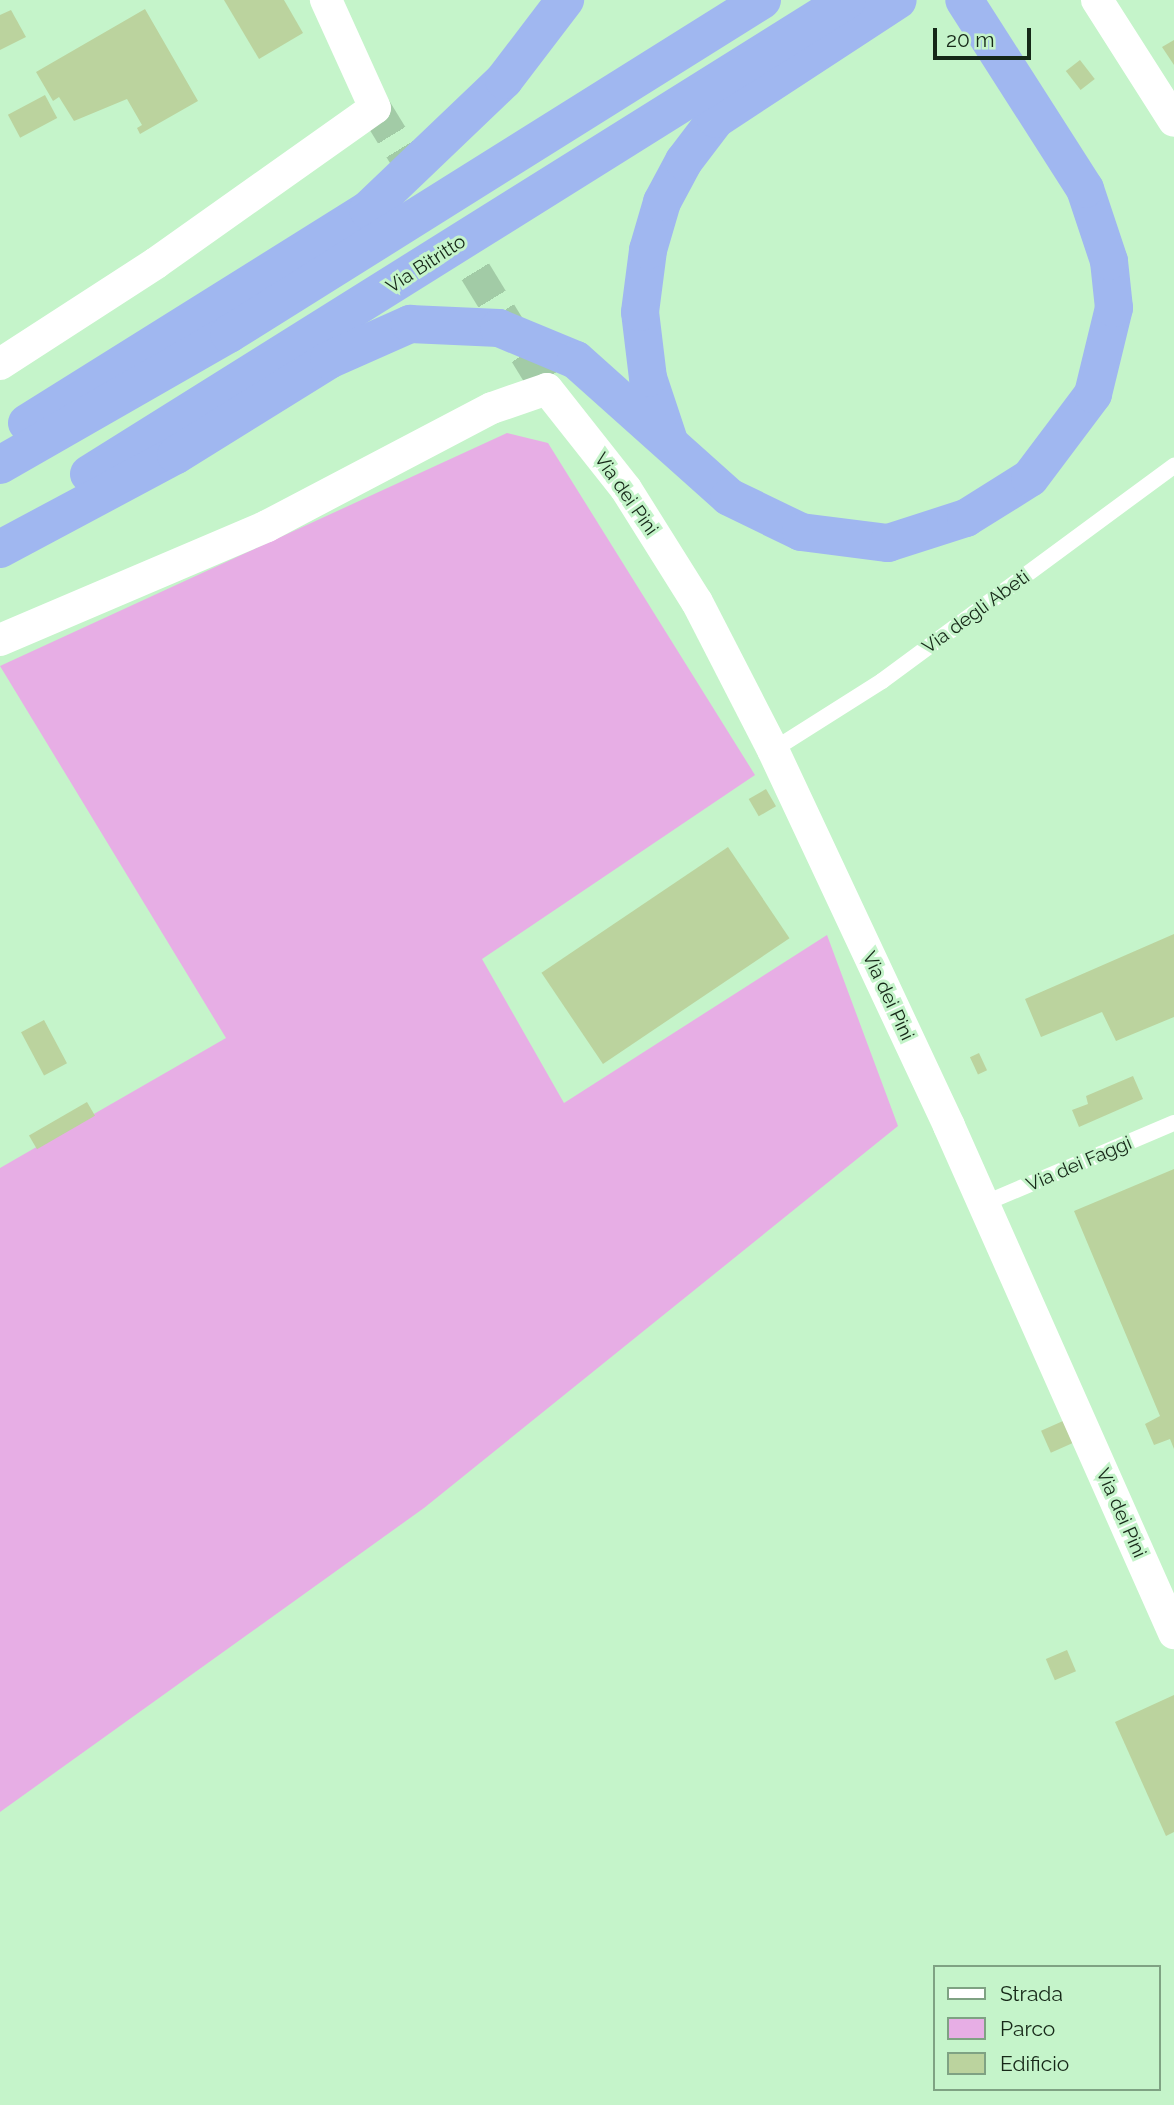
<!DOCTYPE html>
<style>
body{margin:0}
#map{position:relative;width:1174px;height:2105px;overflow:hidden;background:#c5f4ca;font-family:Raleway,sans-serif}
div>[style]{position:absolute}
.green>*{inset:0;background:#e7aee5}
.building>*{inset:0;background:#bbd39e;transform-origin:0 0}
.street-tunnel>*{height:32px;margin-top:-16px;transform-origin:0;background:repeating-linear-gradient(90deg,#a2cba6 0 32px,transparent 0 48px)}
.lane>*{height:16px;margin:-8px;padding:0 8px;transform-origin:8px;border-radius:8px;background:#fff}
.street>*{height:32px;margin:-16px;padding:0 16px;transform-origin:16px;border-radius:16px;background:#fff}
.highway>*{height:38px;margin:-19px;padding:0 19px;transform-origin:19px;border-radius:19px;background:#a0b7f0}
span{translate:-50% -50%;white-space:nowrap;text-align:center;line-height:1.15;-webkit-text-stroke:6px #c5f4ca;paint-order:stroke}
.street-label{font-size:19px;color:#162818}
.legend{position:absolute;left:933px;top:1965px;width:228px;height:126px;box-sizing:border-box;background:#c5f4ca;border:2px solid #7fa283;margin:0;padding:9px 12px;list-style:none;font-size:21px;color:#162818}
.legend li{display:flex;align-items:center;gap:14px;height:35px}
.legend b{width:35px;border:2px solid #7fa283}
.scale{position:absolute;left:933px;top:28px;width:98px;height:32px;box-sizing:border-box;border:4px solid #162818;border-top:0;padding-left:9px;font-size:21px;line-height:24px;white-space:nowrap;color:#162818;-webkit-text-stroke:5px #c5f4ca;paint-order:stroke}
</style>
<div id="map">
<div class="green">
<div style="clip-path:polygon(507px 433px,548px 443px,755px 775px,482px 959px,564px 1103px,827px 935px,898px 1126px,424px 1508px,0 1812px,0 1168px,226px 1038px,0 666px)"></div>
</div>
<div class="building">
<div style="clip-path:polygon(224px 0,284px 0,303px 33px,259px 59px)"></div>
<div style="clip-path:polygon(145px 9px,198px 101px,140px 134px,137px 128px,142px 125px,127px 99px,74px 121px,59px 97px,53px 101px,36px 72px)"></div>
<div style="clip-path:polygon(11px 10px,26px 37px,0 50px,0 15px)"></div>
<div style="clip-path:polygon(1174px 40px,1174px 65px,1162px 47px)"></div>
<div style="left:1080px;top:60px;width:24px;height:18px;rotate:52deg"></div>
<div style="left:45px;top:95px;width:26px;height:42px;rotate:62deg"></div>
<div style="left:766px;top:789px;width:20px;height:20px;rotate:60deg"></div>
<div style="left:728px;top:847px;width:110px;height:225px;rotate:56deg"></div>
<div style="clip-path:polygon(1174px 934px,1174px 1017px,1116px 1041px,1102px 1012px,1041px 1037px,1025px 999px)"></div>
<div style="left:44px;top:1020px;width:49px;height:26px;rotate:62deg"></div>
<div style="left:979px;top:1053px;width:19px;height:10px;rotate:65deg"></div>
<div style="clip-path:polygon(1133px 1076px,1143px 1099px,1079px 1127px,1072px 1110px,1088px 1104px,1086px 1096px)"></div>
<div style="left:87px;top:1102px;width:16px;height:67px;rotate:60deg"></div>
<div style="clip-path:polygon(1174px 1169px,1174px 1449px,1170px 1439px,1154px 1445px,1145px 1424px,1160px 1416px,1074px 1211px)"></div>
<div style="left:1063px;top:1421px;width:24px;height:24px;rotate:66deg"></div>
<div style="left:1067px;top:1650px;width:23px;height:23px;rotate:67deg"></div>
<div style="clip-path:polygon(1174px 1695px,1174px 1832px,1166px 1836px,1115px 1722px)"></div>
</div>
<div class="street-tunnel">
<div style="left:375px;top:108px;width:329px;rotate:58.5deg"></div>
</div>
<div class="lane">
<div style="left:773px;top:750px;width:129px;rotate:-32.3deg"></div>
<div style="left:882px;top:681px;width:363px;rotate:-36.4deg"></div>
<div style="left:983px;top:1204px;width:207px;rotate:-23deg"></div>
</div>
<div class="street">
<div style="left:1097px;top:0;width:143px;rotate:57.5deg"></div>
<div style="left:0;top:364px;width:186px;rotate:-32.9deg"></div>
<div style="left:156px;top:263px;width:268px;rotate:-35.3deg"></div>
<div style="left:375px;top:108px;width:119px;rotate:-114.4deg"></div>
<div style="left:0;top:640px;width:290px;rotate:-23.1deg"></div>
<div style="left:267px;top:526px;width:254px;rotate:-27.7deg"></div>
<div style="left:492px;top:408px;width:58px;rotate:-19.1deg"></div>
<div style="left:547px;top:389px;width:127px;rotate:51.7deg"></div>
<div style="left:626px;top:489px;width:133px;rotate:57.9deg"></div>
<div style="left:697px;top:602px;width:166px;rotate:62.8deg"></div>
<div style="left:773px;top:750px;width:415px;rotate:64.9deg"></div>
<div style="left:949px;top:1126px;width:555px;rotate:66.07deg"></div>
</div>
<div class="highway">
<div style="left:27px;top:423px;width:402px;rotate:-32deg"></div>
<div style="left:368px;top:210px;width:188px;rotate:-43.7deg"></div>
<div style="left:504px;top:80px;width:101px;rotate:-52.7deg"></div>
<div style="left:668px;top:438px;width:63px;rotate:-108.4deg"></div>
<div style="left:648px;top:378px;width:66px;rotate:-96.9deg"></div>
<div style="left:640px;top:312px;width:63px;rotate:-82.6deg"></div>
<div style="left:648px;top:250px;width:50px;rotate:-73.7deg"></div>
<div style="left:662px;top:202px;width:47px;rotate:-61.8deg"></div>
<div style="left:684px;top:161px;width:53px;rotate:-52.7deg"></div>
<div style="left:716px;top:119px;width:217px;rotate:-33.2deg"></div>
<div style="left:0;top:465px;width:264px;rotate:-29.8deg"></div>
<div style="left:229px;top:334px;width:629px;rotate:-32.07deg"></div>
<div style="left:89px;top:474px;width:894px;rotate:-32.02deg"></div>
<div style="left:0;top:549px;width:200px;rotate:-28.1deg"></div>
<div style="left:176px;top:455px;width:180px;rotate:-31.8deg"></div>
<div style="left:329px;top:360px;width:89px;rotate:-24deg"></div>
<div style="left:410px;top:324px;width:89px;rotate:2.6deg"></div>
<div style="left:499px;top:328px;width:83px;rotate:22.6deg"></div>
<div style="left:576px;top:360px;width:205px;rotate:41.8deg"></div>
<div style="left:729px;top:497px;width:80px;rotate:25.9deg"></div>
<div style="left:801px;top:532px;width:88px;rotate:7.2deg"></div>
<div style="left:888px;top:543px;width:82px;rotate:-17.8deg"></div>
<div style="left:966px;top:518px;width:75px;rotate:-32deg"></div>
<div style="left:1030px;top:478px;width:105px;rotate:-53.1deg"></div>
<div style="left:1093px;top:394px;width:89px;rotate:-76.3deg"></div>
<div style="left:1114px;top:308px;width:47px;rotate:-96.1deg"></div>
<div style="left:1109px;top:261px;width:76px;rotate:-108.4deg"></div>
<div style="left:1085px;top:189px;width:224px;rotate:-122.6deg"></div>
</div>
<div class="street-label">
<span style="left:426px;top:264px;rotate:-33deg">Via Bitritto</span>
<span style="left:626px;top:494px;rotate:55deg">Via dei Pini</span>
<span style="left:976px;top:612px;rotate:-36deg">Via degli Abeti</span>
<span style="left:888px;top:996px;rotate:65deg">Via dei Pini</span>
<span style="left:1079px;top:1164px;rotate:-23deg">Via dei Faggi</span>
<span style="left:1121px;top:1513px;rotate:66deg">Via dei Pini</span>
</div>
<ul class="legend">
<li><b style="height:9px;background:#fff"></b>Strada</li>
<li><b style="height:19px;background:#e7aee5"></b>Parco</li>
<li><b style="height:19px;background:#bbd39e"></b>Edificio</li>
</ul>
<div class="scale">20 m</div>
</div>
